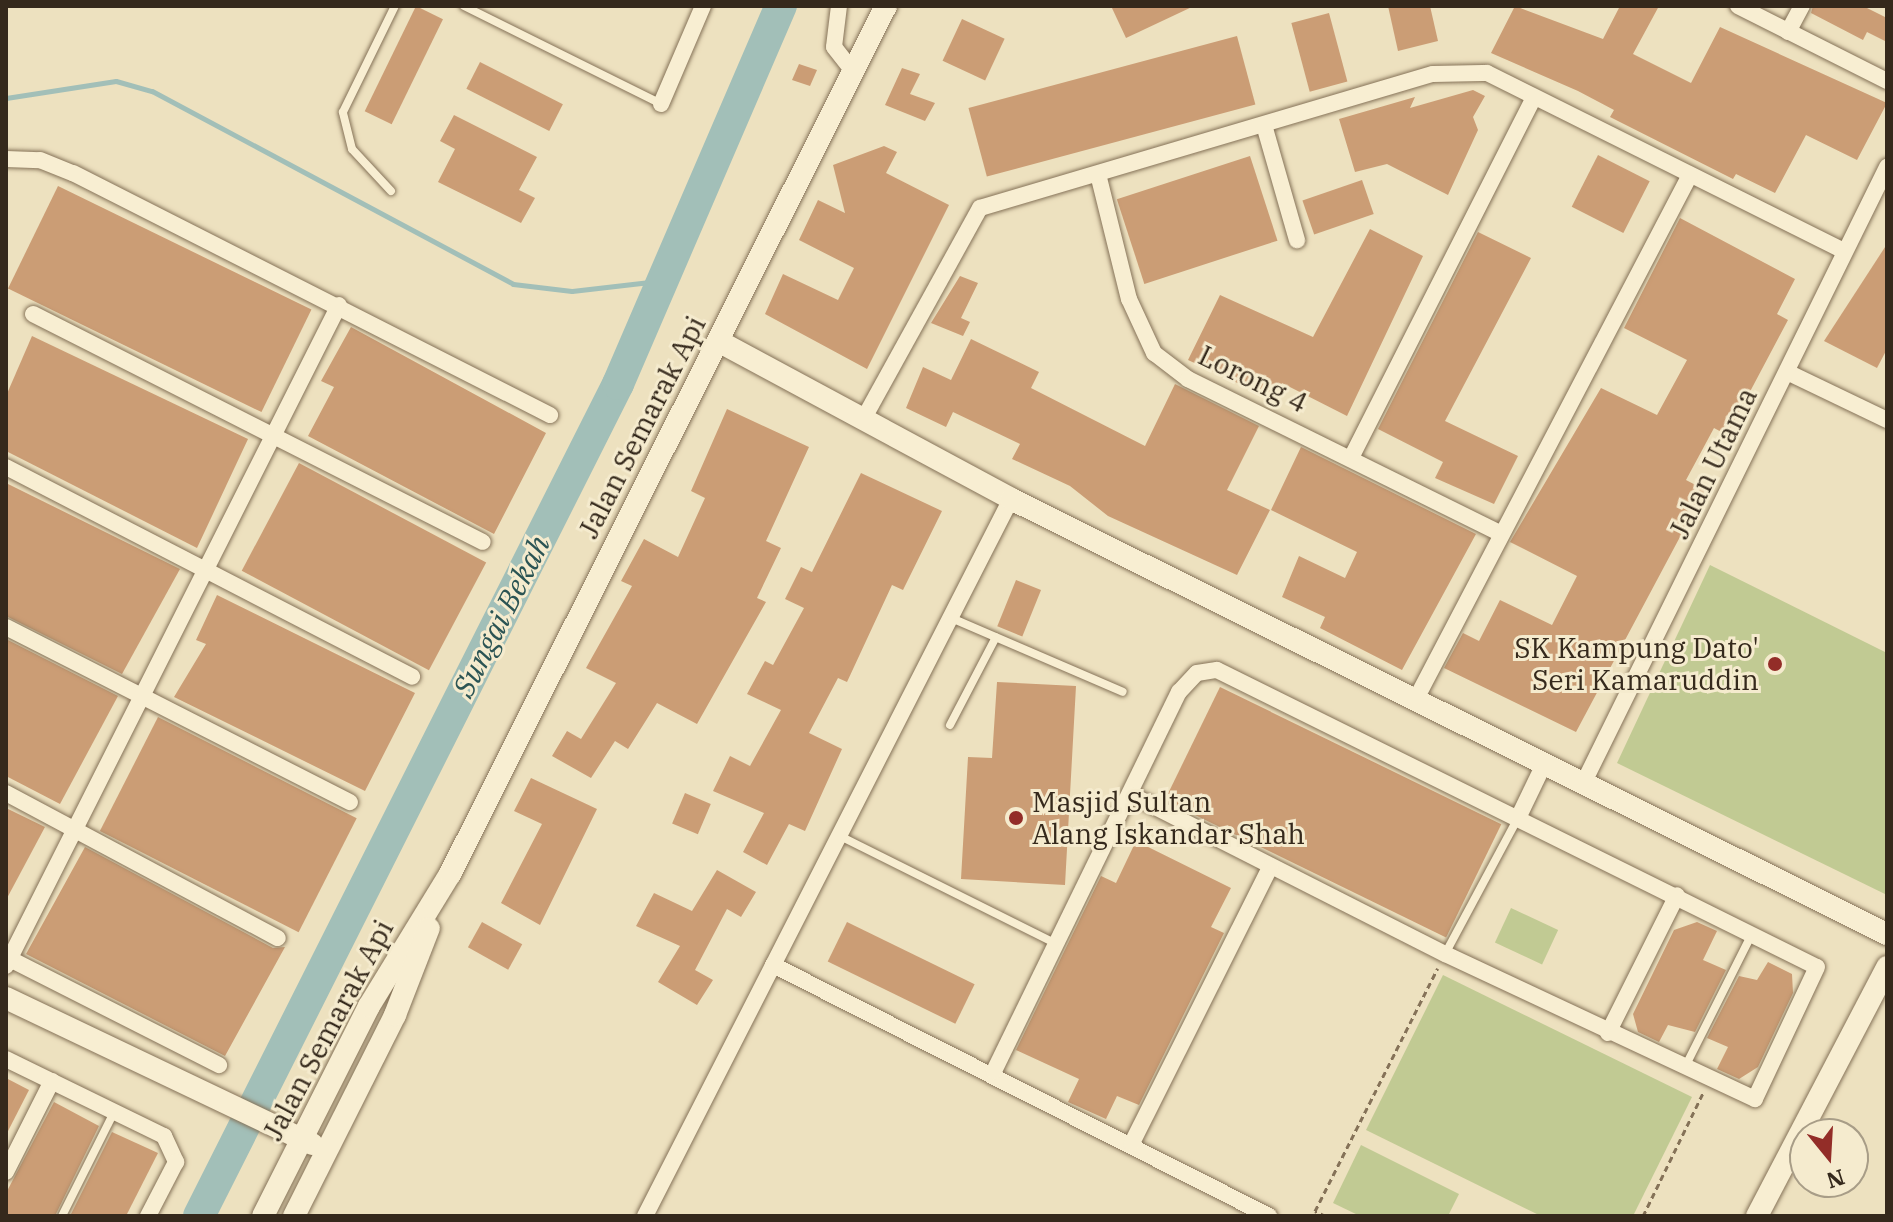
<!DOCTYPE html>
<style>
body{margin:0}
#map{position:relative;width:1893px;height:1222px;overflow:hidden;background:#ede1bf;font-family:"IBM Plex Serif",serif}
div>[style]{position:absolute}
.green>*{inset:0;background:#c1ca93;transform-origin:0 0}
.stream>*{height:5px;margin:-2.5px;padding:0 2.5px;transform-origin:2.5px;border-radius:2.5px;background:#a2bfb8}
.river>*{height:32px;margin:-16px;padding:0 16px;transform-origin:16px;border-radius:16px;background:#a2bfb8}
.building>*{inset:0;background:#cb9d75;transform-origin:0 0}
.path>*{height:3px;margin-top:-1.5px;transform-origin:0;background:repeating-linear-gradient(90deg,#857258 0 6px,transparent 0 10px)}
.roads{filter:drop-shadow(0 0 2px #857258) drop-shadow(0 0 2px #857258)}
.service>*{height:8px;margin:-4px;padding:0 4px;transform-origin:4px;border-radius:4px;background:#f8eed2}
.minor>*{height:16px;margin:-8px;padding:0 8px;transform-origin:8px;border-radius:8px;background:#f8eed2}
.tertiary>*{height:22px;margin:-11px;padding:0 11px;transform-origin:11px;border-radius:11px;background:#f8eed2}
.dots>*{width:22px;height:22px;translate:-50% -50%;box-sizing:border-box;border:4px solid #f5ebce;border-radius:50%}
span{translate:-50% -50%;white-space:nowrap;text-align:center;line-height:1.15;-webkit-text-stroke:6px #f5ebce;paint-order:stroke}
.street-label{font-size:28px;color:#35291c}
.poi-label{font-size:28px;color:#35291c}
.right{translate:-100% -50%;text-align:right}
.left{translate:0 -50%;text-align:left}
.water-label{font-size:30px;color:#2b5454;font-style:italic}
.frame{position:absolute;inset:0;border:8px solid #35291c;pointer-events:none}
.north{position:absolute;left:1789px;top:1118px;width:80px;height:80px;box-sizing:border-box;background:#f5ebce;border:2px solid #a89d87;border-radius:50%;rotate:162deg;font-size:22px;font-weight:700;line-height:32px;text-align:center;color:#35291c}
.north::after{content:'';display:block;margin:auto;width:28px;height:36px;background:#932d28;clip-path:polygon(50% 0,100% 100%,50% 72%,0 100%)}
</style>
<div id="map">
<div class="green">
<div style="clip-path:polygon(1710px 565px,1887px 653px,1887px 895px,1617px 763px)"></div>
<div style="left:1511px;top:908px;width:52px;height:38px;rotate:25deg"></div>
<div style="clip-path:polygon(1443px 975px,1692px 1097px,1633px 1216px,1541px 1216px,1366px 1130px)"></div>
<div style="clip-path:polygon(1361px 1145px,1459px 1194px,1448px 1216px,1360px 1216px,1333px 1203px)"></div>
</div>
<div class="stream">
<div style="left:6px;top:98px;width:111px;rotate:-8.8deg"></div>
<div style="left:116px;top:81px;width:37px;rotate:16deg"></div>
<div style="left:152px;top:91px;width:409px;rotate:28.1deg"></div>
<div style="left:513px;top:284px;width:59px;rotate:6.8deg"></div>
<div style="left:572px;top:291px;width:87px;rotate:-6.6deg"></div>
</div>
<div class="river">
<div style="left:199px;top:1216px;width:932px;rotate:-63.27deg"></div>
<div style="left:618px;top:384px;width:412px;rotate:-66.7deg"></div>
</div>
<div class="building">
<div style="left:416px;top:6px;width:30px;height:117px;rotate:26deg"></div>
<div style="clip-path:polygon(1111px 6px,1194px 6px,1126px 38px)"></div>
<div style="clip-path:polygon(1388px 6px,1430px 6px,1438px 41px,1398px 51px)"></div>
<div style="clip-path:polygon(1515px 6px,1603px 39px,1620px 6px,1659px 6px,1633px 54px,1691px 83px,1720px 27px,1887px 103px,1857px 160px,1806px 135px,1775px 193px,1736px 174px,1733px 179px,1610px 117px,1614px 110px,1578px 91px,1491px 53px)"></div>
<div style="clip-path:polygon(1813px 6px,1863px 6px,1887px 18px,1887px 42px,1867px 32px,1863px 40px,1811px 13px)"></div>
<div style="left:1329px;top:13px;width:71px;height:39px;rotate:75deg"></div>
<div style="left:962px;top:19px;width:47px;height:46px;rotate:25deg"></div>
<div style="left:1237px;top:36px;width:71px;height:278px;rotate:75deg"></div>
<div style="left:480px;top:62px;width:93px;height:30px;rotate:27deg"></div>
<div style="clip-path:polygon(799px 64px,817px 70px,810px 86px,792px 80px)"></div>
<div style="clip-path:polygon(902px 68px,920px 74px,910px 94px,935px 103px,925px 121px,885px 105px)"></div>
<div style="clip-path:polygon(1473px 90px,1485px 96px,1473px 117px,1478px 130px,1448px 195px,1387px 164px,1355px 172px,1339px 119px,1415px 97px,1410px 108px)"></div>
<div style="clip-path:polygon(454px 115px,537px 157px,519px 190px,535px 198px,521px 223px,438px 182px,455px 149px,440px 141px)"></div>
<div style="clip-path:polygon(884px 146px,897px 152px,886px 173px,949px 205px,867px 369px,765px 314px,783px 274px,838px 300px,854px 268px,799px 240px,818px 200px,845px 213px,833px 165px)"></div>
<div style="left:1598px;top:155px;width:58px;height:58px;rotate:27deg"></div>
<div style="left:1250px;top:156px;width:89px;height:140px;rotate:72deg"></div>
<div style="left:1362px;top:180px;width:36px;height:63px;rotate:71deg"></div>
<div style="left:58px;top:186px;width:282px;height:114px;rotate:26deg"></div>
<div style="clip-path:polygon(1680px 218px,1795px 279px,1777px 314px,1788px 320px,1727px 435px,1714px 428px,1686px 480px,1705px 490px,1576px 732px,1444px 668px,1463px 633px,1479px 641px,1500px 600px,1552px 625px,1577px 576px,1510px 542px,1601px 388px,1657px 415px,1687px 360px,1624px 328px)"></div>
<div style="clip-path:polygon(1370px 229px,1423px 256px,1347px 416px,1282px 383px,1274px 400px,1188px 360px,1220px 295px,1313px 337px)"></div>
<div style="clip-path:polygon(1478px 232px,1531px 258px,1445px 421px,1518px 456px,1494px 504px,1435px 478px,1443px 462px,1378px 429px)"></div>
<div style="clip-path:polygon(1887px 244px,1887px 349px,1877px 368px,1824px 341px)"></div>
<div style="clip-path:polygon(960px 276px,978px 283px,961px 318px,970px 322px,963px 336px,931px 323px)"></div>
<div style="clip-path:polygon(351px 327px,546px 433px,494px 534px,308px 436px,334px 387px,321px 381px)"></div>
<div style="clip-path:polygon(32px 336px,248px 439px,197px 548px,6px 451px,6px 396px)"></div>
<div style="clip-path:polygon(971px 339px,1039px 372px,1031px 388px,1145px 446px,1175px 384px,1259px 426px,1227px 490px,1270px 510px,1237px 575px,1108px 516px,1070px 486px,1012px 459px,1020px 444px,953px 412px,946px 427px,906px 408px,923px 367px,951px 380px)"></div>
<div style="clip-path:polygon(727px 409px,809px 447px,766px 541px,781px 548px,757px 598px,766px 602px,697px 724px,657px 703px,628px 749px,615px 741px,591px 778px,552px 756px,567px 731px,581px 739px,616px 683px,586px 668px,632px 586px,621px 581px,644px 539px,678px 557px,705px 498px,691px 491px)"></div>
<div style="clip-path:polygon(1301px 447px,1476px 534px,1402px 670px,1320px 628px,1325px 617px,1282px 597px,1299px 556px,1345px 578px,1357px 552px,1271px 510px)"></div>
<div style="left:299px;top:463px;width:212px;height:122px;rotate:28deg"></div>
<div style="clip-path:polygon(861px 473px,942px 511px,903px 590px,892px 585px,847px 682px,838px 678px,809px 733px,842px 749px,805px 831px,789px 824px,767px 865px,743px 852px,764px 813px,713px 791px,730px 756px,750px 766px,781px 710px,747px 694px,765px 661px,773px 665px,804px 608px,785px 599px,801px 567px,812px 572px)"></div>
<div style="clip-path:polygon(6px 483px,180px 569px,122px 674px,6px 616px)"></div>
<div style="left:1016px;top:580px;width:27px;height:50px;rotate:22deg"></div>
<div style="clip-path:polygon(217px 595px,415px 693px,365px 791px,174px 697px,206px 644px,196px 640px)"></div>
<div style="clip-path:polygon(6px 639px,118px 696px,60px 804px,6px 776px)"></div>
<div style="clip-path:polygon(997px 682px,1076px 686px,1065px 885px,961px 879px,968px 757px,992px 758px)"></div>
<div style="left:1220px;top:687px;width:313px;height:126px;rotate:26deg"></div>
<div style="left:158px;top:717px;width:223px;height:128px;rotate:27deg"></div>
<div style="clip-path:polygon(531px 778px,597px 809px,540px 925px,501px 903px,542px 824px,514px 811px)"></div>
<div style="left:685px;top:793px;width:28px;height:33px;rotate:23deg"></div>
<div style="clip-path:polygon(6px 808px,45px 827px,6px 900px)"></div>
<div style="clip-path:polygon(1136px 841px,1231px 888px,1211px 927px,1224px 933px,1139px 1105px,1117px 1096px,1106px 1119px,1068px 1102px,1079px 1079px,1016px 1050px,1101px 876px,1116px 883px)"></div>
<div style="clip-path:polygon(85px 847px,273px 948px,285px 947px,225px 1056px,26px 954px)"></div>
<div style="clip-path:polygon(717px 870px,756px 892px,741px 917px,727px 909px,695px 970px,713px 980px,697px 1005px,658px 982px,680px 946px,636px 926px,654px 893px,692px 911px)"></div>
<div style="left:482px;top:922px;width:46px;height:29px;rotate:29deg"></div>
<div style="left:847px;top:922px;width:142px;height:44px;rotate:26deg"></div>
<div style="clip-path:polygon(1697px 922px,1717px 931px,1703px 960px,1726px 970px,1695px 1032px,1668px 1025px,1659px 1042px,1638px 1032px,1633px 1014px,1674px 930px)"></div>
<div style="clip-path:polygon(1768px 962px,1792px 974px,1793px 993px,1758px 1067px,1739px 1079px,1717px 1069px,1728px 1047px,1707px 1038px,1739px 976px,1757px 980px)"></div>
<div style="clip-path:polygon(6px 1078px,29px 1090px,6px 1135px)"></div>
<div style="clip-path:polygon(54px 1102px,99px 1126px,55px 1216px,6px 1216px,6px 1193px)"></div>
<div style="clip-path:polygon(112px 1132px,158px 1153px,126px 1216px,70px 1216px)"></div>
</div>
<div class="path">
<div style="left:1326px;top:1216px;width:12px;rotate:-156deg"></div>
<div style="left:1315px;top:1211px;width:272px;rotate:-63.2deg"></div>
<div style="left:1643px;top:1216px;width:137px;rotate:-64deg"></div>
</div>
<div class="roads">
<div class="service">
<div style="left:464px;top:6px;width:220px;rotate:26.4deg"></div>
<div style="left:391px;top:191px;width:57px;rotate:-132.9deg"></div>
<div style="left:352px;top:149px;width:38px;rotate:-104deg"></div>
<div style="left:343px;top:112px;width:118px;rotate:-63.9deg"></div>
<div style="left:949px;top:617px;width:189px;rotate:23.3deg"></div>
<div style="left:950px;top:725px;width:99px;rotate:-62.4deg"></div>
<div style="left:840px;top:836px;width:242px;rotate:26.5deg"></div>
<div style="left:1445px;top:954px;width:154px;rotate:-61.8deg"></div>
<div style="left:1685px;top:1067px;width:149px;rotate:-63.3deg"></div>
<div style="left:62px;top:1216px;width:116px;rotate:-63.4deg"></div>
</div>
<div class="minor">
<div style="left:839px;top:6px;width:41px;rotate:97deg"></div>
<div style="left:834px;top:47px;width:31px;rotate:52deg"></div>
<div style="left:1738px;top:6px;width:167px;rotate:26.7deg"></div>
<div style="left:1788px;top:32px;width:30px;rotate:-62deg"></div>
<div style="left:661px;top:104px;width:107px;rotate:-66.8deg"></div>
<div style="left:1264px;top:125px;width:120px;rotate:74deg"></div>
<div style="left:6px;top:159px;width:34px;rotate:2deg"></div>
<div style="left:40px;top:160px;width:35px;rotate:22deg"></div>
<div style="left:73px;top:173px;width:535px;rotate:26.9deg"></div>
<div style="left:1098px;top:174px;width:129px;rotate:76.1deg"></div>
<div style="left:1129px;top:299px;width:60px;rotate:65.2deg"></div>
<div style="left:1154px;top:353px;width:43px;rotate:37.4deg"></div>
<div style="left:1188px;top:379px;width:348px;rotate:26.3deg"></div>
<div style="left:33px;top:314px;width:504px;rotate:26.87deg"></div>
<div style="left:1787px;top:372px;width:111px;rotate:25.6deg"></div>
<div style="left:864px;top:418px;width:240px;rotate:-61.1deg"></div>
<div style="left:980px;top:208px;width:472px;rotate:-16.5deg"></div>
<div style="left:1433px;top:74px;width:54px;rotate:-1.1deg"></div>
<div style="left:1487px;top:73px;width:399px;rotate:26.5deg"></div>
<div style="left:1352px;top:456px;width:402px;rotate:-63.1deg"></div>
<div style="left:6px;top:467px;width:457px;rotate:27.3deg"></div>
<div style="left:6px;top:627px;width:386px;rotate:27deg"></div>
<div style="left:1417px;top:697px;width:589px;rotate:-62.39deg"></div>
<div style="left:1584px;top:782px;width:686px;rotate:-63.77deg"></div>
<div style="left:6px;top:793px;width:308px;rotate:28.1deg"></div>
<div style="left:1519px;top:816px;width:60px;rotate:-64.3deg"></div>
<div style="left:6px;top:957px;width:239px;rotate:26.9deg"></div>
<div style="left:773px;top:965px;width:556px;rotate:26.84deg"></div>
<div style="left:6px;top:966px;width:740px;rotate:-63.26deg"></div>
<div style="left:1608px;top:1033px;width:154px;rotate:-63.4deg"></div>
<div style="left:6px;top:1059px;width:176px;rotate:26deg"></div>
<div style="left:164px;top:1136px;width:29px;rotate:65deg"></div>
<div style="left:176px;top:1162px;width:61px;rotate:117.4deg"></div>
<div style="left:994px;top:1071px;width:422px;rotate:-64deg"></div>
<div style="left:1179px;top:692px;width:26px;rotate:-47deg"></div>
<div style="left:1197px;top:673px;width:20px;rotate:-9deg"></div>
<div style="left:1217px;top:670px;width:669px;rotate:26.34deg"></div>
<div style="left:1817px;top:967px;width:146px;rotate:115.2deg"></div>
<div style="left:1755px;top:1099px;width:342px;rotate:-154.9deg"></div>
<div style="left:1445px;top:954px;width:352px;rotate:-153.1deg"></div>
<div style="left:1132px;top:1143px;width:309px;rotate:-63.4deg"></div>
<div style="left:6px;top:1172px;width:102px;rotate:-63.2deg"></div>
<div style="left:645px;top:1216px;width:805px;rotate:-62.96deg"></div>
</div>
<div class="tertiary">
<div style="left:720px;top:342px;width:331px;rotate:28.3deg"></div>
<div style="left:1011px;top:499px;width:978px;rotate:26.41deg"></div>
<div style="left:6px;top:998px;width:339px;rotate:25.5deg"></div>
<div style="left:263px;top:1216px;width:235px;rotate:-63.2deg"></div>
<div style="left:369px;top:1006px;width:155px;rotate:-58.5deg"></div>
<div style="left:450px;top:874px;width:971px;rotate:-63.33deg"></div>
<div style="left:294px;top:1216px;width:225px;rotate:-63.3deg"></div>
<div style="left:395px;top:1015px;width:93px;rotate:-68.7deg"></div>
<div style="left:1757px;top:1216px;width:281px;rotate:-62.4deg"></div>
</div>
</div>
<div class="dots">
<div style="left:1775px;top:664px;background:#932d28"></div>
<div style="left:1016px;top:818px;background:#932d28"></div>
</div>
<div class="street-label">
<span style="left:1253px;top:379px;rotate:26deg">Lorong 4</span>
<span style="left:642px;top:427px;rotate:-63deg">Jalan Semarak Api</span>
<span style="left:1713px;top:463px;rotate:-64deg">Jalan Utama</span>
<span style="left:328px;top:1030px;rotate:-62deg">Jalan Semarak Api</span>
</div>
<div class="poi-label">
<span class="right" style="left:1759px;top:664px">SK Kampung Dato'<br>Seri Kamaruddin</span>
<span class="left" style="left:1032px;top:818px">Masjid Sultan<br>Alang Iskandar Shah</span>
</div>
<div class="water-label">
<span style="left:501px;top:616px;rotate:-63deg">Sungai Bekah</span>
</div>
<div class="frame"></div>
<div class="north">N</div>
</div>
